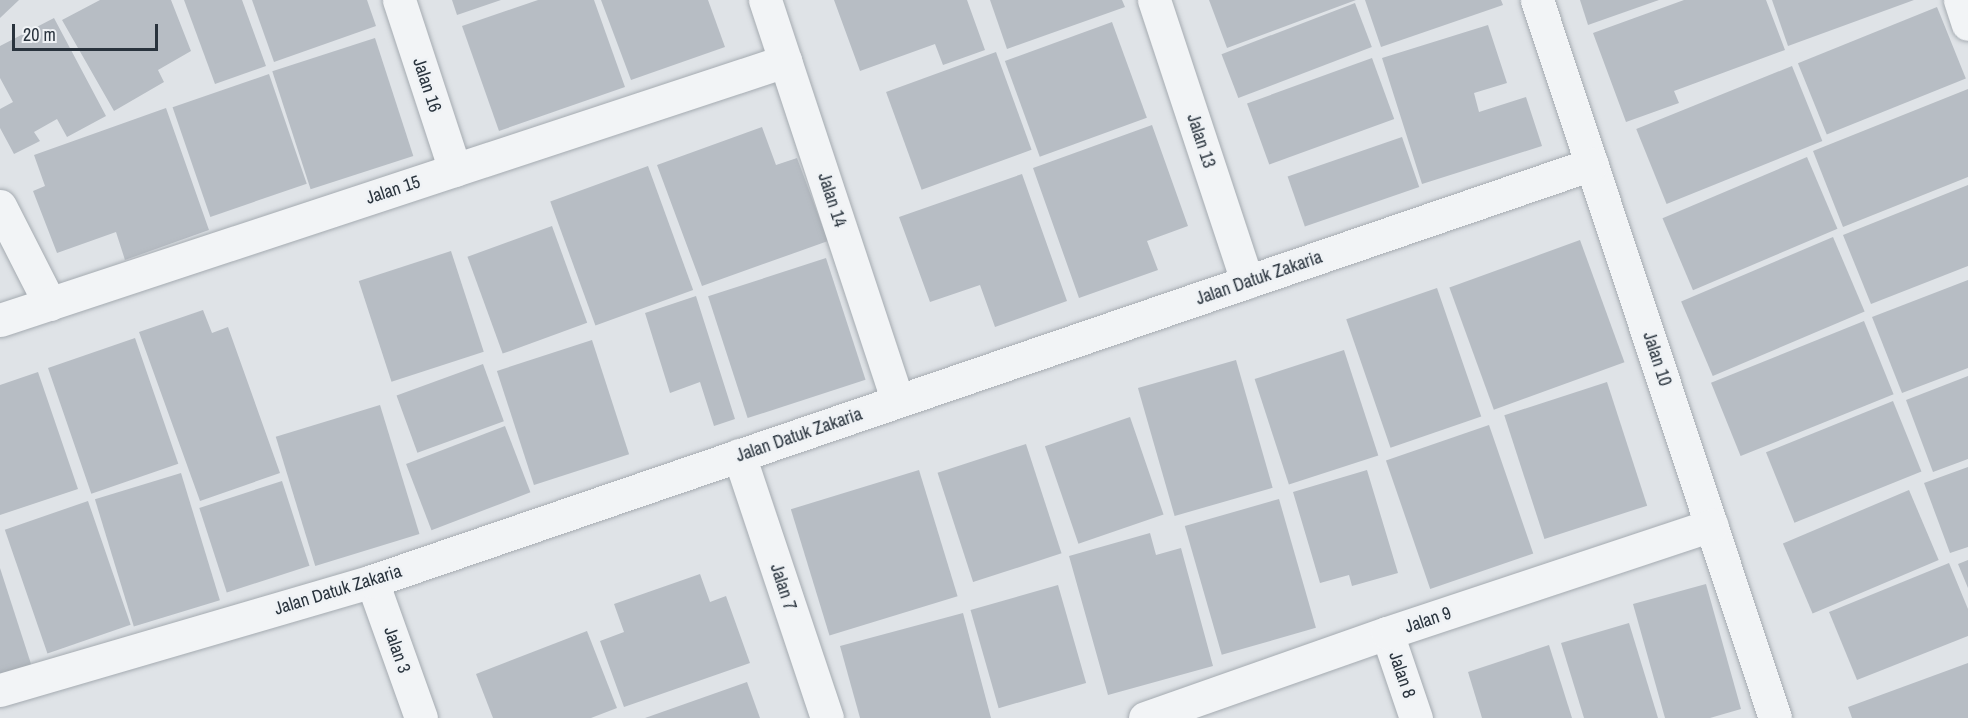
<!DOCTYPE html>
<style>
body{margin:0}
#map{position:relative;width:1968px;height:718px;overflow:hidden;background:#dfe3e7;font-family:"Archivo Narrow",sans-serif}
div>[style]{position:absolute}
.building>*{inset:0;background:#b7bdc4;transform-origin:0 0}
.roads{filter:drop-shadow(0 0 2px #a5abb1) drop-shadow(0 0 2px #a5abb1)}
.minor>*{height:33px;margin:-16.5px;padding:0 16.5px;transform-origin:16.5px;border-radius:16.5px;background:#f2f4f6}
span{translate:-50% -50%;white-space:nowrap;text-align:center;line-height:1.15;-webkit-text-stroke:5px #eff2f5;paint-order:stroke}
.street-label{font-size:18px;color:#29333d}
.scale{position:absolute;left:12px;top:24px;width:146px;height:27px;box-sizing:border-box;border:3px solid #29333d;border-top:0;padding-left:8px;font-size:18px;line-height:21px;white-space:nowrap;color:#29333d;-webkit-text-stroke:4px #eff2f5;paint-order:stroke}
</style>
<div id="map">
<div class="building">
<div style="clip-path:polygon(0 0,19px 0,0 18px)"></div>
<div style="clip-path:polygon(100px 0,171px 0,191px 51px,158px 70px,164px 82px,114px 111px,62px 20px)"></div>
<div style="clip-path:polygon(184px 0,242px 0,266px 66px,215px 84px)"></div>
<div style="clip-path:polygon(252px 0,367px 0,376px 26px,274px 62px)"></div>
<div style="clip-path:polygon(452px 0,501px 0,457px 15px)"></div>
<div style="clip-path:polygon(538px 0,594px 0,625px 87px,499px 131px,462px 26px)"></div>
<div style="clip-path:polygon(601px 0,708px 0,725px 47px,631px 80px)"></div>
<div style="clip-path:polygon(834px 0,967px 0,985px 50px,943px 65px,935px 44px,860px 71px)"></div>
<div style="clip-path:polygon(990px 0,1122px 0,1125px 7px,1007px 49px)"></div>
<div style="clip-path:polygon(1209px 0,1356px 0,1227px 48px)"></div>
<div style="clip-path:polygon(1365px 0,1501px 0,1503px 5px,1381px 47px)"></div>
<div style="clip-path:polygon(1580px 0,1659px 0,1588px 25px)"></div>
<div style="clip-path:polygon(1684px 0,1766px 0,1785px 50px,1674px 91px,1679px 103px,1626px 122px,1593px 33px)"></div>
<div style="clip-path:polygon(1772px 0,1914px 0,1788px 46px)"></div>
<div style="left:1355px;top:3px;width:47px;height:143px;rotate:69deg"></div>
<div style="left:1937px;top:7px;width:77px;height:150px;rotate:68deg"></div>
<div style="clip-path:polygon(54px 18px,106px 116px,67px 137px,57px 119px,34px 132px,40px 141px,14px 154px,0 128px,0 109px,13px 102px,0 78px,0 46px)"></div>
<div style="left:1112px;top:22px;width:102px;height:114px;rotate:70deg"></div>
<div style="clip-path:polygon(1488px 25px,1507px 83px,1474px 93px,1479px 112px,1526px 97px,1542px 146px,1422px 184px,1382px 58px)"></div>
<div style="left:375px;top:38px;width:124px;height:108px;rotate:72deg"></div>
<div style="left:996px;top:52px;width:104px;height:117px;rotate:70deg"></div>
<div style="left:1372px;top:58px;width:65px;height:133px;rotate:70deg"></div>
<div style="left:1792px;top:66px;width:81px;height:168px;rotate:68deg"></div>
<div style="left:269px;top:74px;width:116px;height:102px;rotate:71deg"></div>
<div style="clip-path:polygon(1968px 89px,1968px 177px,1843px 227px,1813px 151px)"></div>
<div style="clip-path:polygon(166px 108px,209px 230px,125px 260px,116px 232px,57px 253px,33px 191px,45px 186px,34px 155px)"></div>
<div style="clip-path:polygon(1152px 125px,1188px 226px,1147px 241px,1158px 270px,1079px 298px,1033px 168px)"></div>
<div style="clip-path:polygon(762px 127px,776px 165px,797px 158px,828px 241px,702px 286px,657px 165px)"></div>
<div style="left:1402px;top:137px;width:53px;height:121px;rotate:71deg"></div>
<div style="left:1807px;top:157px;width:78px;height:157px;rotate:67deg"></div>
<div style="left:648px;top:166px;width:132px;height:104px;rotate:70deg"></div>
<div style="clip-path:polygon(1022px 174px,1067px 301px,995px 327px,980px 285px,930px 302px,899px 217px)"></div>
<div style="clip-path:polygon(1968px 185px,1968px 266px,1871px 304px,1843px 235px)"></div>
<div style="left:552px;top:226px;width:103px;height:90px;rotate:70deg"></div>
<div style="left:1833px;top:237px;width:81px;height:165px;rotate:67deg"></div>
<div style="left:1580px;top:240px;width:130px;height:139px;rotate:70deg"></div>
<div style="left:451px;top:251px;width:106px;height:97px;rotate:72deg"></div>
<div style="left:826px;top:258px;width:128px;height:124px;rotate:72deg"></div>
<div style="clip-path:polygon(1968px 280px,1968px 368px,1902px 393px,1872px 317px)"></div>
<div style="left:1437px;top:288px;width:136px;height:96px;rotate:71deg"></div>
<div style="clip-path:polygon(696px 296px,735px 419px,714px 426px,700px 382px,670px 393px,645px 313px)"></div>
<div style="clip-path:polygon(203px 310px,212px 333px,228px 327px,280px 473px,200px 501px,139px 332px)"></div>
<div style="left:1864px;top:321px;width:79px;height:165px;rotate:68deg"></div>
<div style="left:135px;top:338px;width:133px;height:92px;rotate:71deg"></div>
<div style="left:592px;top:340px;width:120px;height:100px;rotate:72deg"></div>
<div style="left:1344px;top:350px;width:111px;height:94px;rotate:72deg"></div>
<div style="left:1236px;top:360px;width:133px;height:102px;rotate:74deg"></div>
<div style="left:483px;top:364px;width:61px;height:92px;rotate:70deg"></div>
<div style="clip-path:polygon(38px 372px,78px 489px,0 515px,0 385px)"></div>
<div style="clip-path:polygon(1968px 376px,1968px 459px,1933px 472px,1906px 400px)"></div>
<div style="left:1607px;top:382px;width:130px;height:108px;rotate:72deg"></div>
<div style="left:1893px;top:401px;width:76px;height:137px;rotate:68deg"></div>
<div style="left:380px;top:405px;width:135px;height:109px;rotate:73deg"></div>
<div style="left:1130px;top:417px;width:103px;height:90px;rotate:71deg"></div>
<div style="left:1489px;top:425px;width:136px;height:109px;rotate:71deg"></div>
<div style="left:505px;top:426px;width:71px;height:106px;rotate:69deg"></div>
<div style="left:1026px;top:444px;width:115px;height:93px;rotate:72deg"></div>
<div style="clip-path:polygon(1968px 467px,1968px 547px,1950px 553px,1924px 483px)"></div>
<div style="left:919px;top:470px;width:132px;height:134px;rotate:73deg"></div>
<div style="clip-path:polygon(1367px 470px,1398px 573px,1352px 586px,1349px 575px,1320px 583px,1293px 492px)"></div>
<div style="left:181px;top:473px;width:133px;height:90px;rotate:73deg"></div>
<div style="left:282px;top:481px;width:89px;height:87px;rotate:72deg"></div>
<div style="left:1909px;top:490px;width:76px;height:137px;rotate:67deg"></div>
<div style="left:1279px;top:499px;width:134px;height:98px;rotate:74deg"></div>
<div style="left:88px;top:501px;width:131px;height:88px;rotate:71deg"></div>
<div style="clip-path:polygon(1150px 533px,1156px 555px,1181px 548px,1213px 666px,1108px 695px,1069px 556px)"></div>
<div style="clip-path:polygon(1968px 560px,1968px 588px,1958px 564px)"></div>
<div style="clip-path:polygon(1949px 563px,1968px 609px,1968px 636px,1857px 680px,1829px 612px)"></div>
<div style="clip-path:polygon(0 568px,32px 667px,0 676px)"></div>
<div style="clip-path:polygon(700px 574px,710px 602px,726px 596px,750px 663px,624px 707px,600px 641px,624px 632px,614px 604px)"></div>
<div style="clip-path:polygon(1706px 584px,1741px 709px,1710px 718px,1665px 718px,1633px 604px)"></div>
<div style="left:1058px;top:585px;width:102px;height:91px;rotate:74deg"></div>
<div style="clip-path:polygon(963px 613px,991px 718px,860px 718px,840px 646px)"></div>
<div style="clip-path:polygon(1629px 623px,1658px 718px,1584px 718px,1561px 643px)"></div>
<div style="clip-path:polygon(587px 631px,617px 708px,591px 718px,493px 718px,476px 674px)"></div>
<div style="clip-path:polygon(1549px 645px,1572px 718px,1482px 718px,1468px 672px)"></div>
<div style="clip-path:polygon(1968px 663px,1968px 718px,1852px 718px,1848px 707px)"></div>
<div style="clip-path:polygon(747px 682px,760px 718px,645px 718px)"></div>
</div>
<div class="roads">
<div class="minor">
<div style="left:399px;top:0;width:179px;rotate:71.8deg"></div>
<div style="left:765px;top:0;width:422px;rotate:71.7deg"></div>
<div style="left:1154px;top:0;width:297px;rotate:71.7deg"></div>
<div style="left:1537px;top:0;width:756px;rotate:71.66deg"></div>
<div style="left:1960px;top:0;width:25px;rotate:72deg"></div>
<div style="left:0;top:206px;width:110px;rotate:63deg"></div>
<div style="left:0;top:320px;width:827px;rotate:-18.26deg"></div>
<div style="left:739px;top:455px;width:277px;rotate:71.5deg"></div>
<div style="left:372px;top:581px;width:145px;rotate:70.3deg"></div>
<div style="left:1387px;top:633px;width:90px;rotate:71.2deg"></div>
<div style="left:0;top:690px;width:388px;rotate:-16.3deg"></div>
<div style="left:372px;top:581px;width:1289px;rotate:-18.87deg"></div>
<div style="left:1145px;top:718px;width:256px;rotate:-19.4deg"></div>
<div style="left:1387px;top:633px;width:342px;rotate:-18.4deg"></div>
</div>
</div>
<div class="street-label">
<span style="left:427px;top:85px;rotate:72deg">Jalan 16</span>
<span style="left:1201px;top:141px;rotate:72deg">Jalan 13</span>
<span style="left:393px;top:190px;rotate:-18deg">Jalan 15</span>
<span style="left:832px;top:200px;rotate:72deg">Jalan 14</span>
<span style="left:1259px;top:278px;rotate:-19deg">Jalan Datuk Zakaria</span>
<span style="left:1657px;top:359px;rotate:72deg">Jalan 10</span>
<span style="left:799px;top:435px;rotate:-19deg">Jalan Datuk Zakaria</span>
<span style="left:783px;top:587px;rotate:72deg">Jalan 7</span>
<span style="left:338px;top:590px;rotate:-17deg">Jalan Datuk Zakaria</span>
<span style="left:1428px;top:620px;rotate:-18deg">Jalan 9</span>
<span style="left:397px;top:650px;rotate:71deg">Jalan 3</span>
<span style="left:1402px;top:675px;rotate:71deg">Jalan 8</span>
</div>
<div class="scale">20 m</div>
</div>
